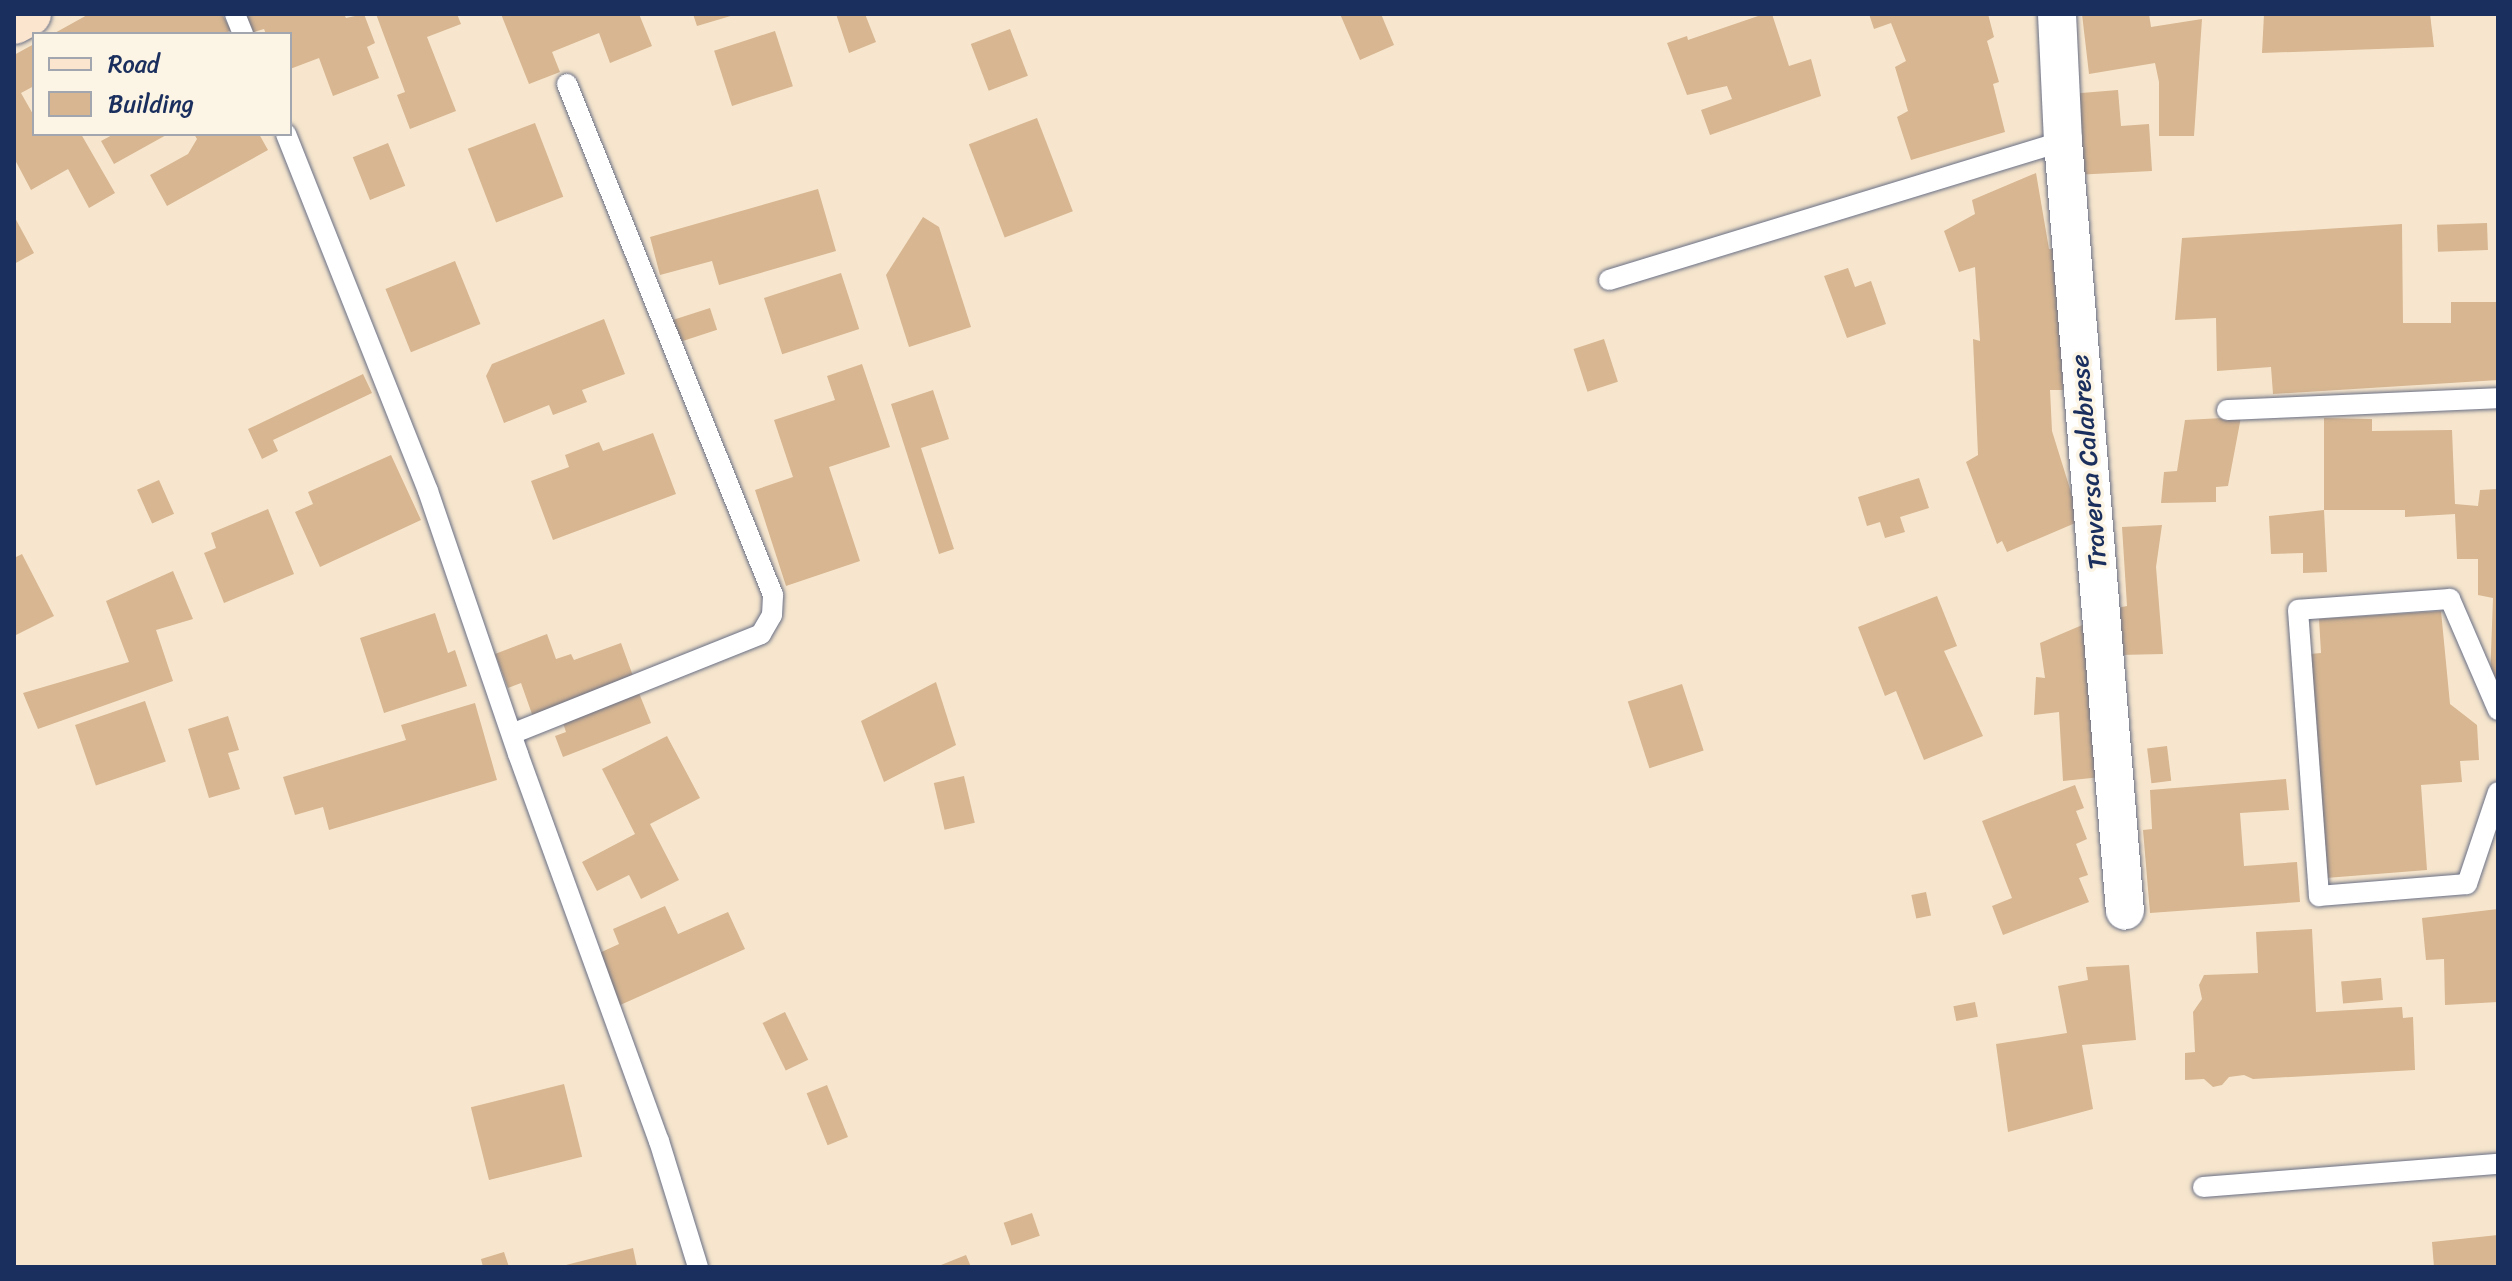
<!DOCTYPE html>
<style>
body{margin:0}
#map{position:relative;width:2512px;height:1281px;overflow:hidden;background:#f7e6cd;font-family:Sriracha,sans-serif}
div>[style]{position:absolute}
.building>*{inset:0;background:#d7b691;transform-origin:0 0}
.roads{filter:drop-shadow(0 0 2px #686f85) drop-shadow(0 0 2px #686f85)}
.lane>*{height:20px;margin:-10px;padding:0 10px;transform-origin:10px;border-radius:10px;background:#fff}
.street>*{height:38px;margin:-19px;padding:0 19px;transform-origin:19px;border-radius:19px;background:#fff}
.secondary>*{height:44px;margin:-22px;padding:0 22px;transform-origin:22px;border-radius:22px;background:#fce5cf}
span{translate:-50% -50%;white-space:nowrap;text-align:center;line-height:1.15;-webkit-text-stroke:7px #fcf5e5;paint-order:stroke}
.street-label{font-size:26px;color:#1b2f5e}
.frame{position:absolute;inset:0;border:16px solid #1b2f5e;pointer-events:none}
.legend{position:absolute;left:32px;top:32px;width:260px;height:104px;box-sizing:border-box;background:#fcf5e5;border:2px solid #a2a6af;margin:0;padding:10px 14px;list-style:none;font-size:24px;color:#1b2f5e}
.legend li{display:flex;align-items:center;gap:16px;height:40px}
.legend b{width:40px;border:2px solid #a2a6af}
</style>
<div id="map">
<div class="building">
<div style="clip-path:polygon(89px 14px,222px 14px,231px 30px,224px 34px,53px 34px)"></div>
<div style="clip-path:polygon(244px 14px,344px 14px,346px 18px,364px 14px,375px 43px,367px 47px,379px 78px,333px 96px,319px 58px,290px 69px,290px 34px,266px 34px,264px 29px,251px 33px)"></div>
<div style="clip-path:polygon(376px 14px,457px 14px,461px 24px,427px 37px,456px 111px,410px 129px,397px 95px,405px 92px)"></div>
<div style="clip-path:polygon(501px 14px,639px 14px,652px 46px,610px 63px,599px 33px,552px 52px,560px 72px,529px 84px)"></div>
<div style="clip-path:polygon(693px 14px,734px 14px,734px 15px,697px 26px)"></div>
<div style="clip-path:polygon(836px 14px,865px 14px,876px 42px,849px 53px)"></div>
<div style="clip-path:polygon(1340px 14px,1381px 14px,1394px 45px,1360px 60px)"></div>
<div style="clip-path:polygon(1764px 14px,1772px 14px,1789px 66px,1811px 59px,1821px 96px,1710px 135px,1701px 110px,1732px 99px,1727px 86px,1687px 95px,1667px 43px,1687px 36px,1688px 40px)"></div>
<div style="clip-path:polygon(1869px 14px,1988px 14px,1994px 37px,1987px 41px,1999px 82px,1993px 84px,2005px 132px,1911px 160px,1897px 117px,1908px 111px,1895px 67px,1906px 61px,1891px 23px,1874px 29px)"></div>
<div style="clip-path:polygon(2082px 14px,2149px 14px,2151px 27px,2202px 19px,2194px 136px,2159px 136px,2159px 82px,2155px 63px,2089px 74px)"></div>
<div style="clip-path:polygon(2264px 14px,2430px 14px,2434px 47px,2262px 53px)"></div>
<div style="left:1010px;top:29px;width:50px;height:42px;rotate:69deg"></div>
<div style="left:775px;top:31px;width:58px;height:64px;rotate:72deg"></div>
<div style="clip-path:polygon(34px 44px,34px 86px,21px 93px,34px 116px,34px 134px,81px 134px,115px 193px,89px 208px,68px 169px,31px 190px,14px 158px,14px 55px)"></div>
<div style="clip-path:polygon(2118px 90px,2121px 126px,2149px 124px,2152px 171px,2074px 175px,2069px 94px)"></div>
<div style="left:1037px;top:118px;width:100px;height:73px;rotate:69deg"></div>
<div style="left:535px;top:123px;width:79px;height:72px;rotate:69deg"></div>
<div style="clip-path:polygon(114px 134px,168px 134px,114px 164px,101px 141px)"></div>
<div style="clip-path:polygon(194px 134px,259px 134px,268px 150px,167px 206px,150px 175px,188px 154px,197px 139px)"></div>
<div style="left:388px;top:143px;width:46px;height:38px;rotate:68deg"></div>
<div style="clip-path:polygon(2036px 173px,2049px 249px,2060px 249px,2063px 390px,2050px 390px,2052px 431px,2080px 521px,2007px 552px,2002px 541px,1997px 544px,1966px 462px,1978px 455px,1973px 339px,1980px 341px,1975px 267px,1959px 272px,1944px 231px,1975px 214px,1972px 200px)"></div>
<div style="clip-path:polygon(818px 189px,836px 251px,719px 285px,712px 261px,660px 275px,650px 237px)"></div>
<div style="clip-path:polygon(14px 216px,34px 253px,14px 264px)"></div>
<div style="clip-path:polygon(923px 217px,939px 227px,971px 327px,909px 347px,886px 275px)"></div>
<div style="left:2487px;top:223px;width:27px;height:50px;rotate:88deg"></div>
<div style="clip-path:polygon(2402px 224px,2403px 323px,2451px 323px,2451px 302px,2498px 302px,2498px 380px,2273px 394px,2271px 367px,2217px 371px,2216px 318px,2175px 320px,2182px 238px)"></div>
<div style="left:455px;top:261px;width:68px;height:75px;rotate:68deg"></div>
<div style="clip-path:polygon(1848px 268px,1855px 287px,1871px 281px,1886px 324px,1847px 338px,1824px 276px)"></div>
<div style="left:841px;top:273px;width:59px;height:81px;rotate:72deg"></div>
<div style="left:710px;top:308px;width:23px;height:40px;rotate:72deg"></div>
<div style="clip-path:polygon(604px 319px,625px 374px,582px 390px,587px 402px,553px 415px,549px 405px,504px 423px,486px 376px,492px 364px)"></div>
<div style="left:1604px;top:339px;width:45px;height:32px;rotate:72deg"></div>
<div style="clip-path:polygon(862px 364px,890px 447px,829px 467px,860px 561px,786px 586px,755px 490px,793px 477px,774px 420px,835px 400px,827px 376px)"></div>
<div style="clip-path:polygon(363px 374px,372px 393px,273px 440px,278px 451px,262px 459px,248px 429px)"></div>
<div style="clip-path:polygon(933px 390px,949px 439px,921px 448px,954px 549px,939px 554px,891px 404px)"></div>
<div style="clip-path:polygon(2241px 417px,2228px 486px,2216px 487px,2216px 502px,2161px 503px,2164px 472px,2177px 471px,2185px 420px)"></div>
<div style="clip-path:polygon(2324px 418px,2372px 419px,2372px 431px,2452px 430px,2455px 504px,2478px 506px,2480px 490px,2498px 489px,2498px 695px,2490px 680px,2493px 598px,2478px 595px,2478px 559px,2457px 559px,2455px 514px,2405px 517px,2405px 510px,2324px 510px,2327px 572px,2303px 573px,2303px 553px,2271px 554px,2269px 516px,2324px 510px)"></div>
<div style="clip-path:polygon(653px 433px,676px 494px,553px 540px,531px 481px,569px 467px,565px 455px,599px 442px,603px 451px)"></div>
<div style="clip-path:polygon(391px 455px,421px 520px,320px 567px,295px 512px,313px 504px,308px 492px)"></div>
<div style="clip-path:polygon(1919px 478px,1929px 508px,1900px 517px,1905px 532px,1885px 538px,1880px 522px,1867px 526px,1858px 497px)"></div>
<div style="left:159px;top:480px;width:37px;height:24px;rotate:66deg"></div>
<div style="clip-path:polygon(268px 509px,294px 574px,224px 603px,204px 553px,216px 548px,211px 533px)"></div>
<div style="clip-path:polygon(2162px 525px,2156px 567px,2163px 654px,2120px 655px,2117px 608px,2127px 606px,2122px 527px)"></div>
<div style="clip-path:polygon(22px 554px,54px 616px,14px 636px,14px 558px)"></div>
<div style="clip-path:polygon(173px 571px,193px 619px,156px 630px,173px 681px,38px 729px,23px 693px,129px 662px,106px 601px)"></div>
<div style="clip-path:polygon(1937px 596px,1957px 646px,1944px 651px,1983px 736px,1924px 760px,1896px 691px,1885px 696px,1858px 627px)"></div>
<div style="clip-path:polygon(2441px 611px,2450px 704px,2477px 725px,2479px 760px,2460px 761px,2462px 782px,2421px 785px,2427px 870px,2326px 878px,2310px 654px,2321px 653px,2319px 619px)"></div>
<div style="clip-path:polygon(435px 613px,448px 653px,455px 650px,467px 686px,384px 713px,360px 638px)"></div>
<div style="clip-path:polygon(2087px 623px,2101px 777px,2063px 781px,2059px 712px,2034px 715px,2036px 677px,2045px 678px,2040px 643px)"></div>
<div style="clip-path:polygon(547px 634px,556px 659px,571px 654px,574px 660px,621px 643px,633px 676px,533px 717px,521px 683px,508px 688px,495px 654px)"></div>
<div style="clip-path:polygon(936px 682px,956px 745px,884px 782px,861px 721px)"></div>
<div style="left:1682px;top:684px;width:70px;height:57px;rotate:72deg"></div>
<div style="clip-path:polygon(639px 693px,651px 723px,563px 757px,555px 736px,566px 732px,563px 723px)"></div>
<div style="left:145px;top:701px;width:64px;height:74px;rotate:71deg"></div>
<div style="clip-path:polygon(475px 703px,497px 780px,329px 830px,323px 807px,295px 815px,283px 777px,406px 740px,401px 725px)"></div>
<div style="clip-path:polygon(228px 716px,239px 750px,228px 753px,240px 789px,209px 798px,188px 729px)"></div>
<div style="clip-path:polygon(667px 736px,700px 798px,650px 824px,679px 880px,641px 899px,629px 875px,597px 891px,582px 862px,635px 834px,602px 769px)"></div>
<div style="left:2167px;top:746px;width:35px;height:20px;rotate:83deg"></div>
<div style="left:964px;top:776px;width:48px;height:31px;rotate:77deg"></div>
<div style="clip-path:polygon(2286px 779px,2289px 810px,2240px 813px,2244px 866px,2297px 862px,2300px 902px,2150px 913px,2143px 830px,2152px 829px,2150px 790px)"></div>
<div style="clip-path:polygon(2075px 785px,2084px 808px,2076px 811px,2087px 839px,2076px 844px,2088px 875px,2079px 878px,2089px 902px,2003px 935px,1992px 906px,2012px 898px,1982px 821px)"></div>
<div style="left:1926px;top:892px;width:24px;height:15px;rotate:78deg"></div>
<div style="clip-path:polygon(665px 906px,678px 934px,728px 912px,745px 949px,618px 1006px,595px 955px,619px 944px,613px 929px)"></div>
<div style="clip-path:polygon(2498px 909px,2498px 1002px,2445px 1005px,2444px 959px,2426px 960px,2422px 918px)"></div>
<div style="clip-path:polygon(2312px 929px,2316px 1012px,2402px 1007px,2403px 1018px,2413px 1017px,2415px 1070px,2253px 1079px,2244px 1075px,2229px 1077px,2222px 1085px,2213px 1087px,2204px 1079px,2185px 1080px,2185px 1053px,2195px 1052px,2193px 1012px,2202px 999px,2199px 985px,2204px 975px,2258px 973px,2256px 932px)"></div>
<div style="clip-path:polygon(2129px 965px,2136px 1040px,2082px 1045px,2093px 1109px,2008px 1132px,1996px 1044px,2067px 1033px,2058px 986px,2088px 980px,2086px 967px)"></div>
<div style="left:2381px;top:978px;width:22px;height:40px;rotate:85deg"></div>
<div style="left:1975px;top:1002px;width:15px;height:22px;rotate:79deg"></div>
<div style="left:785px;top:1012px;width:53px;height:25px;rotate:64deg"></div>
<div style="left:564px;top:1084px;width:75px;height:96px;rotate:76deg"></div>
<div style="left:827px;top:1085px;width:56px;height:22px;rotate:68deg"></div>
<div style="left:1032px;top:1213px;width:24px;height:30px;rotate:71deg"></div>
<div style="clip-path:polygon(2498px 1235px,2498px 1267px,2434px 1267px,2432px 1242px)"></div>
<div style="clip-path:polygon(633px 1248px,637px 1267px,562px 1267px,562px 1266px)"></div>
<div style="clip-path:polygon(504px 1252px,509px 1267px,483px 1267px,481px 1259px)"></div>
<div style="clip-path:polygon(966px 1255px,971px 1267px,936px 1267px)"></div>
</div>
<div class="roads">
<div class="lane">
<div style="left:235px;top:14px;width:22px;rotate:68deg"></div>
<div style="left:286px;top:134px;width:384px;rotate:68.3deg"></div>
<div style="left:428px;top:491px;width:278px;rotate:71.1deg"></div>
<div style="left:518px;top:754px;width:412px;rotate:70deg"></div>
<div style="left:659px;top:1141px;width:132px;rotate:72.8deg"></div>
<div style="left:1609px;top:280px;width:475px;rotate:-17deg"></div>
<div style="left:2227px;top:410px;width:271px;rotate:-2.5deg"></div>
<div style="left:2498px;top:710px;width:121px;rotate:-113.4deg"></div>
<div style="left:2450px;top:599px;width:152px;rotate:175.9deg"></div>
<div style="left:2298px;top:610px;width:287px;rotate:85.8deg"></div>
<div style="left:2319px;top:896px;width:148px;rotate:-4.6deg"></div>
<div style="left:2467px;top:884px;width:97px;rotate:-71.4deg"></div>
<div style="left:514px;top:733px;width:266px;rotate:-21.8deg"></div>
<div style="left:761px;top:634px;width:22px;rotate:-60deg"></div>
<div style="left:772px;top:615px;width:20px;rotate:-87deg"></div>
<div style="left:773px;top:595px;width:551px;rotate:-111.96deg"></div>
<div style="left:2203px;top:1187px;width:296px;rotate:-4.5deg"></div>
</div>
<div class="street">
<div style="left:2057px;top:14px;width:127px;rotate:87.3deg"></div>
<div style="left:2063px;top:141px;width:772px;rotate:85.4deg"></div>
</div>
<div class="secondary">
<div style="left:14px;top:22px;width:17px;rotate:-28deg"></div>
</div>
</div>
<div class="street-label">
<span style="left:2089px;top:462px;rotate:-95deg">Traversa Calabrese</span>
</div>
<div class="frame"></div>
<ul class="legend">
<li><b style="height:10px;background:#fce5cf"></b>Road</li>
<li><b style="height:22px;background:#d7b691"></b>Building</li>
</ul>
</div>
